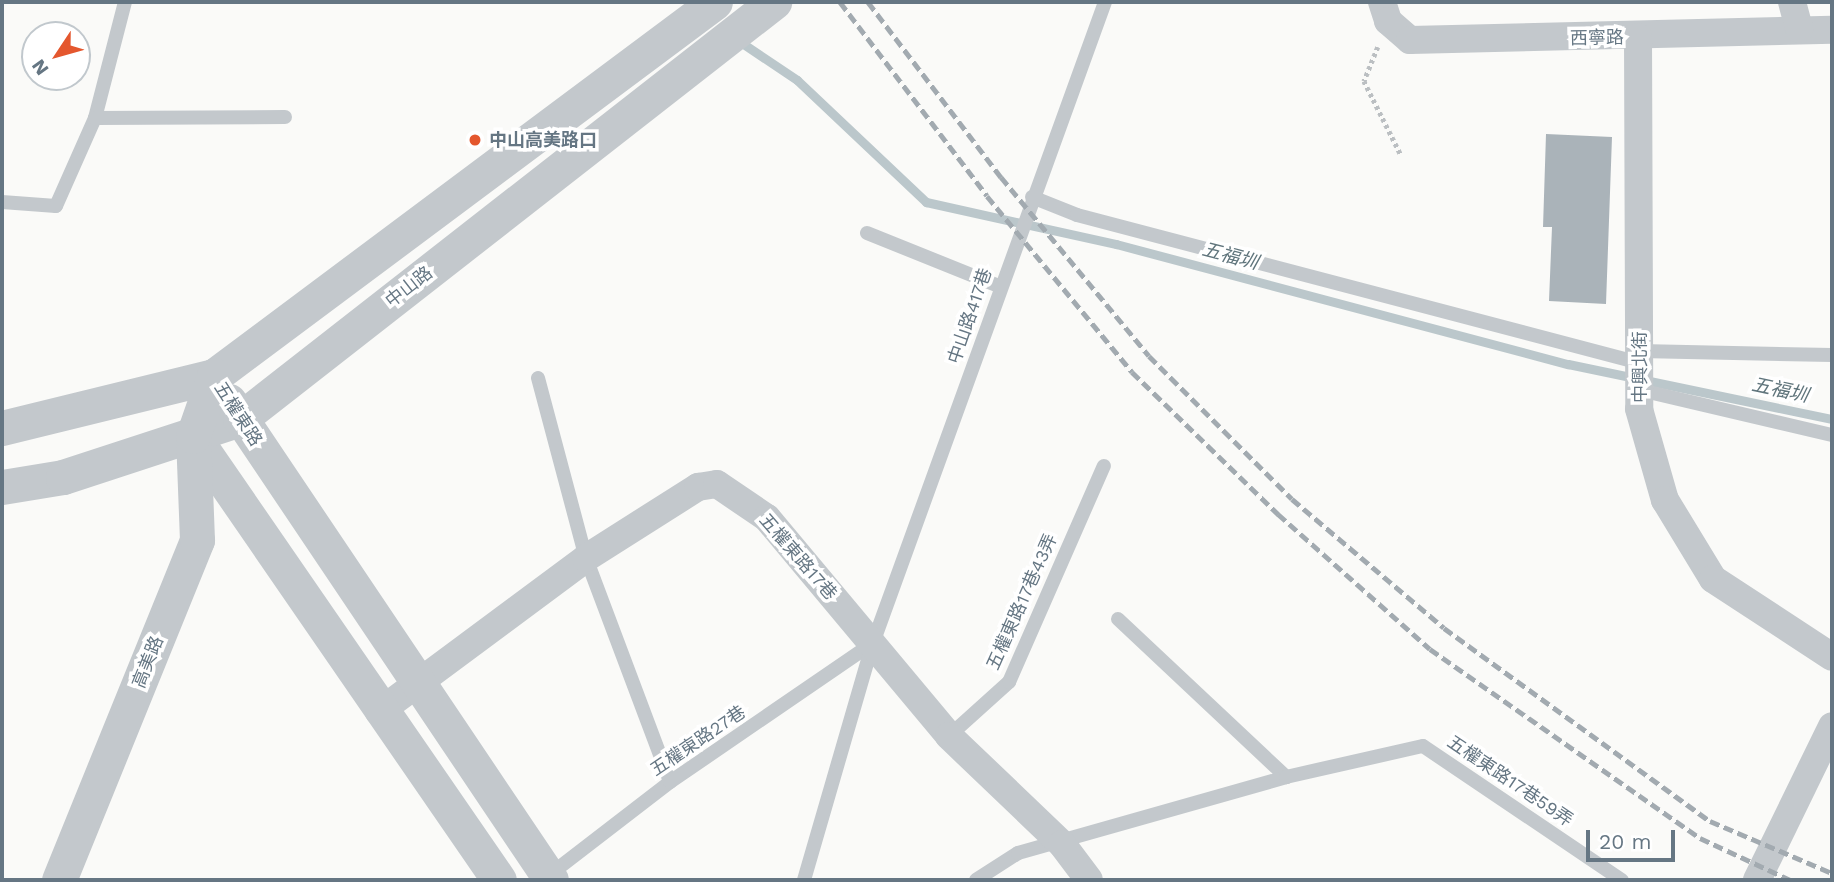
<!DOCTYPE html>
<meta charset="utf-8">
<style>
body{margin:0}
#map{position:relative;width:1834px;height:882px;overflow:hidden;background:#fafaf8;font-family:"Work Sans","Noto Sans TC",sans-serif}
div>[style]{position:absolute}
.stream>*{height:9px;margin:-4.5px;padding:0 4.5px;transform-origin:4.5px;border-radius:4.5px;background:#bbc7cb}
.building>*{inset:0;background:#aab3b9}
.path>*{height:4.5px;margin-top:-2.25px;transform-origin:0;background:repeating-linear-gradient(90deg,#bbbfc2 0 3.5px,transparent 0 7px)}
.service>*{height:14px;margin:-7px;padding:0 7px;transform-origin:7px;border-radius:7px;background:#c3c8cc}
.minor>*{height:28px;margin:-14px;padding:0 14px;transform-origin:14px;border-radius:14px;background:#c3c8cc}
.tertiary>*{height:35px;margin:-17.5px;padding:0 17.5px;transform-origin:17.5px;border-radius:17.5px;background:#c3c8cc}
.rail>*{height:5px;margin-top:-2.5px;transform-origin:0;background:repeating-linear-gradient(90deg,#a2aab0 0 10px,transparent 0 15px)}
.dots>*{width:19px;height:19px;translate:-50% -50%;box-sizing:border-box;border:4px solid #fff;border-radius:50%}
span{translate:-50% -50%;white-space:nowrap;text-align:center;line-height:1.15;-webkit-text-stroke:7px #fff;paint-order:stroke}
.street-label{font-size:18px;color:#657683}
.poi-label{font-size:18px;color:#657683;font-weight:700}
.left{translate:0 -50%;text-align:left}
.water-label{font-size:19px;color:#60757c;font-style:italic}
.frame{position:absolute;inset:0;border:4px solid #657683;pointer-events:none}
.north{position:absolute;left:21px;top:21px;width:70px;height:70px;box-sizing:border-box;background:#fff;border:2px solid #c1c8cd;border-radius:50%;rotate:234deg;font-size:19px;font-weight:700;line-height:28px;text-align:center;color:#657683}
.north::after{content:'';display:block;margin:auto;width:24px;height:32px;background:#e4572e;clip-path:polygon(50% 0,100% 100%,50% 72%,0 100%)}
.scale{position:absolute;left:1586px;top:830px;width:89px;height:32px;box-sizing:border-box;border:4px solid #657683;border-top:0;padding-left:9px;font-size:21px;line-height:24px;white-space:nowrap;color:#657683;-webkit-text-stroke:5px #fff;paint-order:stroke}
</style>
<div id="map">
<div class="stream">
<div style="left:739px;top:41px;width:70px;rotate:33.9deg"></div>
<div style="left:797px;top:80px;width:178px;rotate:43.4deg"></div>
<div style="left:926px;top:202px;width:195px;rotate:12.5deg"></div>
<div style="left:1116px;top:244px;width:468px;rotate:14.9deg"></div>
<div style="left:1568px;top:364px;width:270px;rotate:11.8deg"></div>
</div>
<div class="building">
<div style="clip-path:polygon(1546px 134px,1612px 137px,1606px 304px,1549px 301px,1552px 227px,1543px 227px)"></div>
</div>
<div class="path">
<div style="left:1378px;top:47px;width:37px;rotate:112deg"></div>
<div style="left:1364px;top:81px;width:83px;rotate:63.4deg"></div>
</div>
<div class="service">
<div style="left:95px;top:118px;width:120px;rotate:-75.5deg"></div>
<div style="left:1032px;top:197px;width:48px;rotate:21.8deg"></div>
<div style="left:1077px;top:215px;width:582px;rotate:14.73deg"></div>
<div style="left:2px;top:202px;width:54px;rotate:4.2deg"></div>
<div style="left:56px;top:206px;width:96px;rotate:-66.1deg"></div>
<div style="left:95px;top:118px;width:190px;rotate:-0.3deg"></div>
<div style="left:867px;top:233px;width:144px;rotate:21.9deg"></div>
<div style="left:1640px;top:351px;width:192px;rotate:1.2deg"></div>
<div style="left:538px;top:378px;width:186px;rotate:75.1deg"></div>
<div style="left:586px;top:558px;width:239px;rotate:69.4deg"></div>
<div style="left:1640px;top:390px;width:197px;rotate:13.2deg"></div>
<div style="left:1118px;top:619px;width:231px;rotate:43.2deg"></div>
<div style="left:949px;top:736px;width:81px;rotate:-42deg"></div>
<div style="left:1009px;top:682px;width:236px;rotate:-66.3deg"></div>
<div style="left:548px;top:876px;width:154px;rotate:-37.6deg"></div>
<div style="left:670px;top:782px;width:246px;rotate:-34.4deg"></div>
<div style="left:804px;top:880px;width:247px;rotate:-73.8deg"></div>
<div style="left:873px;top:643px;width:682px;rotate:-70.1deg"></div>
<div style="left:976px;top:880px;width:50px;rotate:-32.7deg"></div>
<div style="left:1018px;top:853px;width:279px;rotate:-15.8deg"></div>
<div style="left:1286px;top:777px;width:140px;rotate:-12.8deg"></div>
<div style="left:1423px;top:746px;width:240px;rotate:34deg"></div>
</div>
<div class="minor">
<div style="left:1382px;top:2px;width:20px;rotate:72deg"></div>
<div style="left:1388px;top:21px;width:29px;rotate:41deg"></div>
<div style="left:1410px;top:40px;width:422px;rotate:-1.4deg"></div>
<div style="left:1792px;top:2px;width:28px;rotate:75deg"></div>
<div style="left:1638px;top:37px;width:372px;rotate:89.8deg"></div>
<div style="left:1639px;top:409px;width:95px;rotate:74.1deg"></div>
<div style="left:1665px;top:500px;width:92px;rotate:58.7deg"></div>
<div style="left:1713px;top:579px;width:142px;rotate:33.2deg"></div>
<div style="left:379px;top:712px;width:258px;rotate:-36.6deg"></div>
<div style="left:586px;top:558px;width:133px;rotate:-32.4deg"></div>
<div style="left:698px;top:487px;width:19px;rotate:-9deg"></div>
<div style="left:717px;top:484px;width:60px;rotate:34.2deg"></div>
<div style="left:767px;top:518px;width:284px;rotate:50.1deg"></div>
<div style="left:949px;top:736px;width:156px;rotate:43.7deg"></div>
<div style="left:1062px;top:844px;width:45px;rotate:53.1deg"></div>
<div style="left:1757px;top:880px;width:171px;rotate:-64deg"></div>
</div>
<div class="tertiary">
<div style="left:229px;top:401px;width:577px;rotate:56.09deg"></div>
<div style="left:2px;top:428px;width:218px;rotate:-13.8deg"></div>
<div style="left:214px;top:376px;width:625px;rotate:-36.74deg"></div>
<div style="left:193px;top:436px;width:539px;rotate:55.43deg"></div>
<div style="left:2px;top:487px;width:62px;rotate:-9.3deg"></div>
<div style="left:63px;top:477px;width:186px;rotate:-18.1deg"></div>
<div style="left:240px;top:419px;width:678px;rotate:-37.99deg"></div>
<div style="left:59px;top:880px;width:367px;rotate:-67.9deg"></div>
<div style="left:197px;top:540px;width:104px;rotate:-92.2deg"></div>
<div style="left:193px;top:436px;width:64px;rotate:-70.7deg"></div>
</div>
<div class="rail">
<div style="left:840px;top:2px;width:243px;rotate:52.8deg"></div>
<div style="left:987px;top:196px;width:228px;rotate:50.5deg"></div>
<div style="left:1132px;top:372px;width:204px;rotate:44.2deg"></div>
<div style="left:1278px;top:514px;width:203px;rotate:41.6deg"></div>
<div style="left:1430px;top:649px;width:330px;rotate:35deg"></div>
<div style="left:1700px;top:838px;width:99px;rotate:25deg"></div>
<div style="left:868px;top:2px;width:220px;rotate:52.8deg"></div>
<div style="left:1001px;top:177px;width:232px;rotate:50.4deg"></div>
<div style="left:1149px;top:356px;width:202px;rotate:45deg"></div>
<div style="left:1292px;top:499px;width:199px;rotate:40.3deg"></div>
<div style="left:1444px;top:628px;width:329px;rotate:36deg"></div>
<div style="left:1710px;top:821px;width:133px;rotate:23.1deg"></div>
</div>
<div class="dots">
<div style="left:475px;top:140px;background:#e4572e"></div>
</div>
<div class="street-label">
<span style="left:1597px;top:38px;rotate:-1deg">西寧路</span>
<span style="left:409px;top:287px;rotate:-38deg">中山路</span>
<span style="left:970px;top:316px;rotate:-71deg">中山路417巷</span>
<span style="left:1640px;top:367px;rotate:-90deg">中興北街</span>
<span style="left:238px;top:414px;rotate:57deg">五權東路</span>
<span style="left:798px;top:557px;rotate:49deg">五權東路17巷</span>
<span style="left:1022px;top:602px;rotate:-66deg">五權東路17巷43弄</span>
<span style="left:148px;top:662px;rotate:-68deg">高美路</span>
<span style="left:698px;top:741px;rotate:-34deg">五權東路27巷</span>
<span style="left:1510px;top:781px;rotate:34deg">五權東路17巷59弄</span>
</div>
<div class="poi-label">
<span class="left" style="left:489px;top:140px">中山高美路口</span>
</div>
<div class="water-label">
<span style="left:1230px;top:256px;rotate:15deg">五福圳</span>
<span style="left:1780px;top:390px;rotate:12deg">五福圳</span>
</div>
<div class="frame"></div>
<div class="north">N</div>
<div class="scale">20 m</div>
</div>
